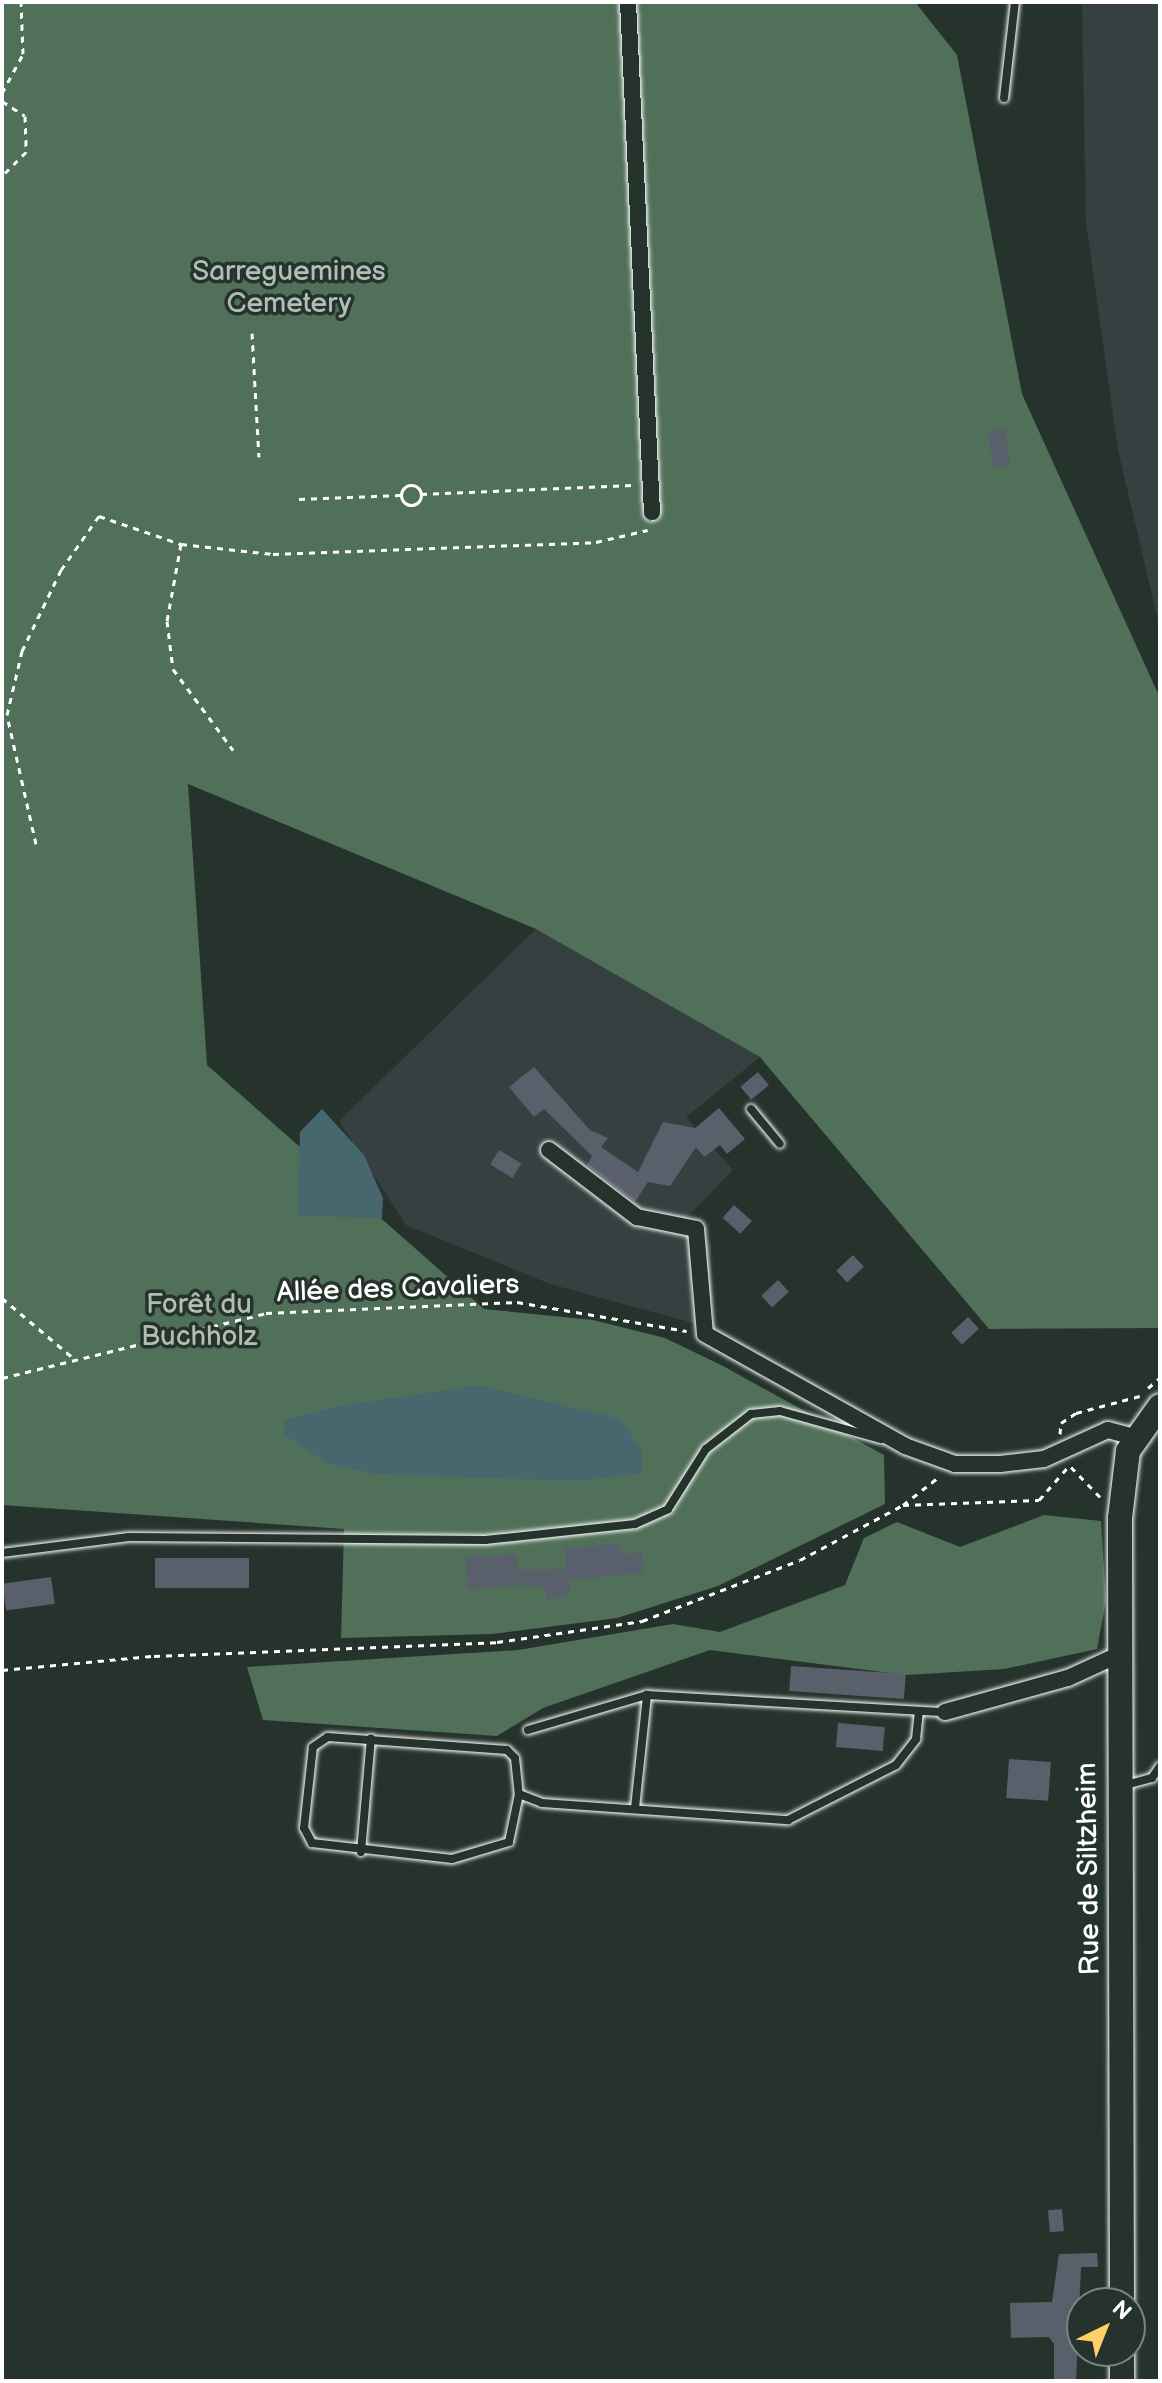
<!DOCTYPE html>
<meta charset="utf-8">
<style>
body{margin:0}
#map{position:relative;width:1162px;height:2383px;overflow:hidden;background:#26332d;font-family:"Balsamiq Sans",sans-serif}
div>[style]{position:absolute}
.built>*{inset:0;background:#364040}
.green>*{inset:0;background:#507059}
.water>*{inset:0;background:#47676e}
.building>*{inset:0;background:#5a5f6c;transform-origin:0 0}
.path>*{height:3px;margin-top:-1.5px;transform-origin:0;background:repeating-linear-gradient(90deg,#fff 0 6px,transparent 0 12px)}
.path>.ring{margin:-1.5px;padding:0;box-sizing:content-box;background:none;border:3px solid #fff;border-radius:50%}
.roads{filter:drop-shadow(0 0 2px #fff) drop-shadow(0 0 2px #fff)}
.service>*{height:8px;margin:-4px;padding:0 4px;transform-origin:4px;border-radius:4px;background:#26332d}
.minor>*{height:16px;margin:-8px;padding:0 8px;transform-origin:8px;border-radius:8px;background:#26332d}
.primary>*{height:24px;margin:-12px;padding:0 12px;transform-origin:12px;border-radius:12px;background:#26332d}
span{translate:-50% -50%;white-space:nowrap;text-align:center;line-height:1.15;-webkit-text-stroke:7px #26332d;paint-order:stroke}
.park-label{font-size:28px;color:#b0bfb4}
.street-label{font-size:28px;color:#fff}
.frame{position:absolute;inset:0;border:4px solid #fff;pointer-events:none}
.north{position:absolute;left:1066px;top:2287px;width:80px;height:80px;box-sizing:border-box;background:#26332d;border:2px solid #7d8581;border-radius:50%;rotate:43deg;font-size:22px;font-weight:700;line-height:32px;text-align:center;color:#fff}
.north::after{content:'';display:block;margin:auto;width:28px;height:36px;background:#ffd166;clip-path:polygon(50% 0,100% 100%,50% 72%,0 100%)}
</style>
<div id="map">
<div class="built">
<div style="clip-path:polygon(1082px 2px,1160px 2px,1160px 629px,1118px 450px,1086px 222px)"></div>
<div style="clip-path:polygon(536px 929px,760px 1057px,686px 1117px,733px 1170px,686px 1218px,711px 1243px,712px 1328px,550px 1284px,406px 1225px,339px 1121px)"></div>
</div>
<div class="green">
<div style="clip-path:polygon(2px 2px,915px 2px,957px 55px,1022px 394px,1160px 698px,1160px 1328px,989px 1329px,760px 1057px,536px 929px,188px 784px,207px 1065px,484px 1309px,593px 1320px,665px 1338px,723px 1366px,884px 1455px,885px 1504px,718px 1586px,617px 1618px,492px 1634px,341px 1638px,344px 1529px,2px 1505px)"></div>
<div style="clip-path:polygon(1044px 1515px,1101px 1521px,1106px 1600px,1097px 1649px,1004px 1669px,906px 1675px,710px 1650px,543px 1708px,497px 1736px,263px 1720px,247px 1667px,518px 1650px,673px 1624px,720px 1632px,845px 1585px,864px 1538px,897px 1522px,960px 1547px)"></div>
</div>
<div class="water">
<div style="clip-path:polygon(322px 1109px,364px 1155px,383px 1198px,382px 1218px,298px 1216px,300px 1132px)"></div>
<div style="clip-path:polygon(479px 1385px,620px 1419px,641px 1449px,642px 1473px,578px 1481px,376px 1474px,328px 1464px,284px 1435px,285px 1420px,339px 1406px)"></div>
</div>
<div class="building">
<div style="left:1005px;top:429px;width:36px;height:17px;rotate:82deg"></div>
<div style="clip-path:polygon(534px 1067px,590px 1130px,608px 1138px,601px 1147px,638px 1172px,663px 1122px,695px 1128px,719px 1108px,745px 1139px,727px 1154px,720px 1145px,704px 1157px,696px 1147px,670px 1186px,648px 1182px,635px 1202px,587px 1165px,592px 1156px,544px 1109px,534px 1117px,509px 1087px)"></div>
<div style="left:758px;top:1072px;width:17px;height:23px;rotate:50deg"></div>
<div style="left:499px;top:1150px;width:26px;height:17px;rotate:31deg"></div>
<div style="left:734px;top:1205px;width:24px;height:17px;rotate:42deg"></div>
<div style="left:853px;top:1255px;width:16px;height:23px;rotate:47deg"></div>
<div style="left:778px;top:1280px;width:16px;height:23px;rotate:47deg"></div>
<div style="left:968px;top:1317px;width:16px;height:23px;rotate:47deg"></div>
<div style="clip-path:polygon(620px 1543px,621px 1555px,642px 1552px,644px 1573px,568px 1580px,565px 1549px)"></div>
<div style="clip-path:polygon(516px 1554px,518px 1570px,567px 1569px,570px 1596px,547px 1599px,545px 1587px,518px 1585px,468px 1590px,466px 1558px)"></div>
<div style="left:249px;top:1558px;width:30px;height:94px;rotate:90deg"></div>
<div style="left:51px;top:1577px;width:27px;height:49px;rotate:82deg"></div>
<div style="left:791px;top:1666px;width:115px;height:25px;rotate:4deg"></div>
<div style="left:838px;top:1723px;width:47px;height:24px;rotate:5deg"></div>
<div style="left:1009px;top:1759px;width:42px;height:39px;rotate:4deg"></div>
<div style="left:1062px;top:2209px;width:22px;height:14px;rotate:85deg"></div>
<div style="clip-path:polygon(1097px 2253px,1098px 2267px,1081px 2267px,1076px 2381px,1054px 2381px,1054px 2344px,1049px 2337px,1011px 2338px,1010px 2303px,1052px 2302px,1059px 2254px)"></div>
</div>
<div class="path">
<div style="left:2px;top:93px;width:44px;rotate:-61.7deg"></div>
<div style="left:23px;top:54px;width:52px;rotate:-92.2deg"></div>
<div style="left:2px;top:101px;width:27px;rotate:33deg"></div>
<div style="left:25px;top:116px;width:36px;rotate:88deg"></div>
<div style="left:26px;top:152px;width:34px;rotate:135deg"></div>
<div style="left:252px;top:333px;width:124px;rotate:86.8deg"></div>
<div class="ring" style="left:401px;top:485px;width:17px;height:17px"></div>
<div style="left:421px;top:494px;width:212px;rotate:-2.4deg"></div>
<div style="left:299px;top:499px;width:102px;rotate:-2.2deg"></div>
<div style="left:181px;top:544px;width:78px;rotate:100.3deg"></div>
<div style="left:167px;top:621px;width:48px;rotate:82.9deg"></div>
<div style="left:173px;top:669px;width:101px;rotate:53.5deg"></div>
<div style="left:36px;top:844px;width:132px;rotate:-102.7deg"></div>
<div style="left:7px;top:715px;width:66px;rotate:-76.8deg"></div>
<div style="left:22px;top:651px;width:90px;rotate:-64.3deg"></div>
<div style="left:61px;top:570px;width:66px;rotate:-54.9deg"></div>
<div style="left:99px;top:516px;width:87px;rotate:18.9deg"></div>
<div style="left:181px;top:544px;width:93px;rotate:6.2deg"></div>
<div style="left:273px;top:554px;width:323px;rotate:-2.1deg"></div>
<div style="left:596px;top:542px;width:53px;rotate:-13deg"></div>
<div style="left:2px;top:1298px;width:92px;rotate:40.1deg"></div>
<div style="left:2px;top:1378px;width:272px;rotate:-13.8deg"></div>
<div style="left:266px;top:1313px;width:251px;rotate:-2.5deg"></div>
<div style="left:517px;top:1302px;width:172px;rotate:9.7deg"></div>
<div style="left:1148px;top:1388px;width:16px;rotate:-40deg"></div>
<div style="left:1060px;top:1434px;width:11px;rotate:-85deg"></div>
<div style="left:1061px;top:1423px;width:18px;rotate:-34deg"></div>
<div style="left:1076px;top:1413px;width:66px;rotate:-14.9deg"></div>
<div style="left:1071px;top:1467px;width:45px;rotate:45.9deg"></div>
<div style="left:903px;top:1505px;width:136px;rotate:-2.1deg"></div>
<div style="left:1039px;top:1500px;width:43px;rotate:-48.8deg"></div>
<div style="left:2px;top:1670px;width:153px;rotate:-5.3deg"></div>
<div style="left:154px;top:1656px;width:343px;rotate:-2.3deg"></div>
<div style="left:497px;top:1642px;width:147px;rotate:-8.2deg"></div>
<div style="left:642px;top:1621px;width:169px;rotate:-21.1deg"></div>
<div style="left:800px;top:1560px;width:117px;rotate:-28.1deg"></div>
<div style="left:903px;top:1505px;width:47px;rotate:-38.1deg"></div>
</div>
<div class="roads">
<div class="service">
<div style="left:1004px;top:98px;width:97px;rotate:-83.5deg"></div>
<div style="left:751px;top:1109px;width:45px;rotate:50.4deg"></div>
<div style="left:2px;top:1553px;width:128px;rotate:-7.2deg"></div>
<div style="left:129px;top:1537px;width:356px;rotate:0.5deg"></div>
<div style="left:485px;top:1540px;width:151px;rotate:-6.1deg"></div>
<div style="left:635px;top:1524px;width:36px;rotate:-24deg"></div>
<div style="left:668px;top:1509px;width:71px;rotate:-57.7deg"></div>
<div style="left:706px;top:1449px;width:57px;rotate:-37.9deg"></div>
<div style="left:751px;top:1414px;width:29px;rotate:-6deg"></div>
<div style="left:780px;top:1411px;width:105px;rotate:15.5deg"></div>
<div style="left:528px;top:1730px;width:124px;rotate:-16.4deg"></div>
<div style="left:647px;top:1695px;width:298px;rotate:3.3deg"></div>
<div style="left:328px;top:1737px;width:179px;rotate:4.2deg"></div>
<div style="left:507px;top:1750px;width:11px;rotate:45deg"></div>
<div style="left:515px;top:1758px;width:36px;rotate:84deg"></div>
<div style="left:519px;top:1794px;width:49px;rotate:101.8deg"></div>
<div style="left:509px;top:1842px;width:59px;rotate:163.4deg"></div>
<div style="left:452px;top:1859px;width:141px;rotate:-173.5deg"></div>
<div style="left:312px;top:1843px;width:17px;rotate:-118deg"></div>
<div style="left:304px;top:1828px;width:81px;rotate:-83.7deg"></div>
<div style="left:313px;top:1747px;width:18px;rotate:-34deg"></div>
<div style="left:1122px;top:1786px;width:31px;rotate:-15deg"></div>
<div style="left:1152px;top:1778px;width:14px;rotate:-56deg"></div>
<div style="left:519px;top:1794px;width:25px;rotate:21deg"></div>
<div style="left:542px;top:1803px;width:247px;rotate:4deg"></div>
<div style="left:788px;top:1820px;width:121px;rotate:-27deg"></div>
<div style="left:896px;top:1765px;width:33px;rotate:-52deg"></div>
<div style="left:916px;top:1739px;width:27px;rotate:-84deg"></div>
<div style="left:635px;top:1808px;width:114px;rotate:-83.9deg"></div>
<div style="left:361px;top:1852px;width:114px;rotate:-85deg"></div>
</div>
<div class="minor">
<div style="left:628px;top:2px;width:511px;rotate:87.31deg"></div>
<div style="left:549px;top:1150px;width:111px;rotate:37.3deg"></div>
<div style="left:637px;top:1217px;width:60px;rotate:11.5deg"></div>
<div style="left:696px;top:1229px;width:105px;rotate:85.1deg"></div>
<div style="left:705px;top:1334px;width:229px;rotate:29.2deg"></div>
<div style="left:905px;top:1446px;width:53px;rotate:19.8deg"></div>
<div style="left:955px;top:1464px;width:45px"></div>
<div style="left:1000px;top:1464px;width:44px;rotate:-6.5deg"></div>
<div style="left:1044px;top:1459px;width:70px;rotate:-24.4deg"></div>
<div style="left:1108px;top:1430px;width:28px;rotate:15deg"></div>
<div style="left:945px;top:1712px;width:128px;rotate:-15.5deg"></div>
<div style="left:1068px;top:1678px;width:55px;rotate:-24.7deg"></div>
</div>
<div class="primary">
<div style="left:1122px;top:2303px;width:785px;rotate:-90.15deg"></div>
<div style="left:1120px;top:1518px;width:67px;rotate:-83.2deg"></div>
<div style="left:1128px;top:1451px;width:55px;rotate:-54.6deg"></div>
<div style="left:1122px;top:2381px;width:30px;rotate:-90deg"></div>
</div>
</div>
<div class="park-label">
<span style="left:289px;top:288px">Sarreguemines<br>Cemetery</span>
<span style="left:199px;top:1321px">Forêt du<br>Buchholz</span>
</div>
<div class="street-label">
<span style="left:398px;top:1289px;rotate:-2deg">Allée des Cavaliers</span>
<span style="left:1089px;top:1869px;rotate:-91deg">Rue de Siltzheim</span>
</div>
<div class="frame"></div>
<div class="north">N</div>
</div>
